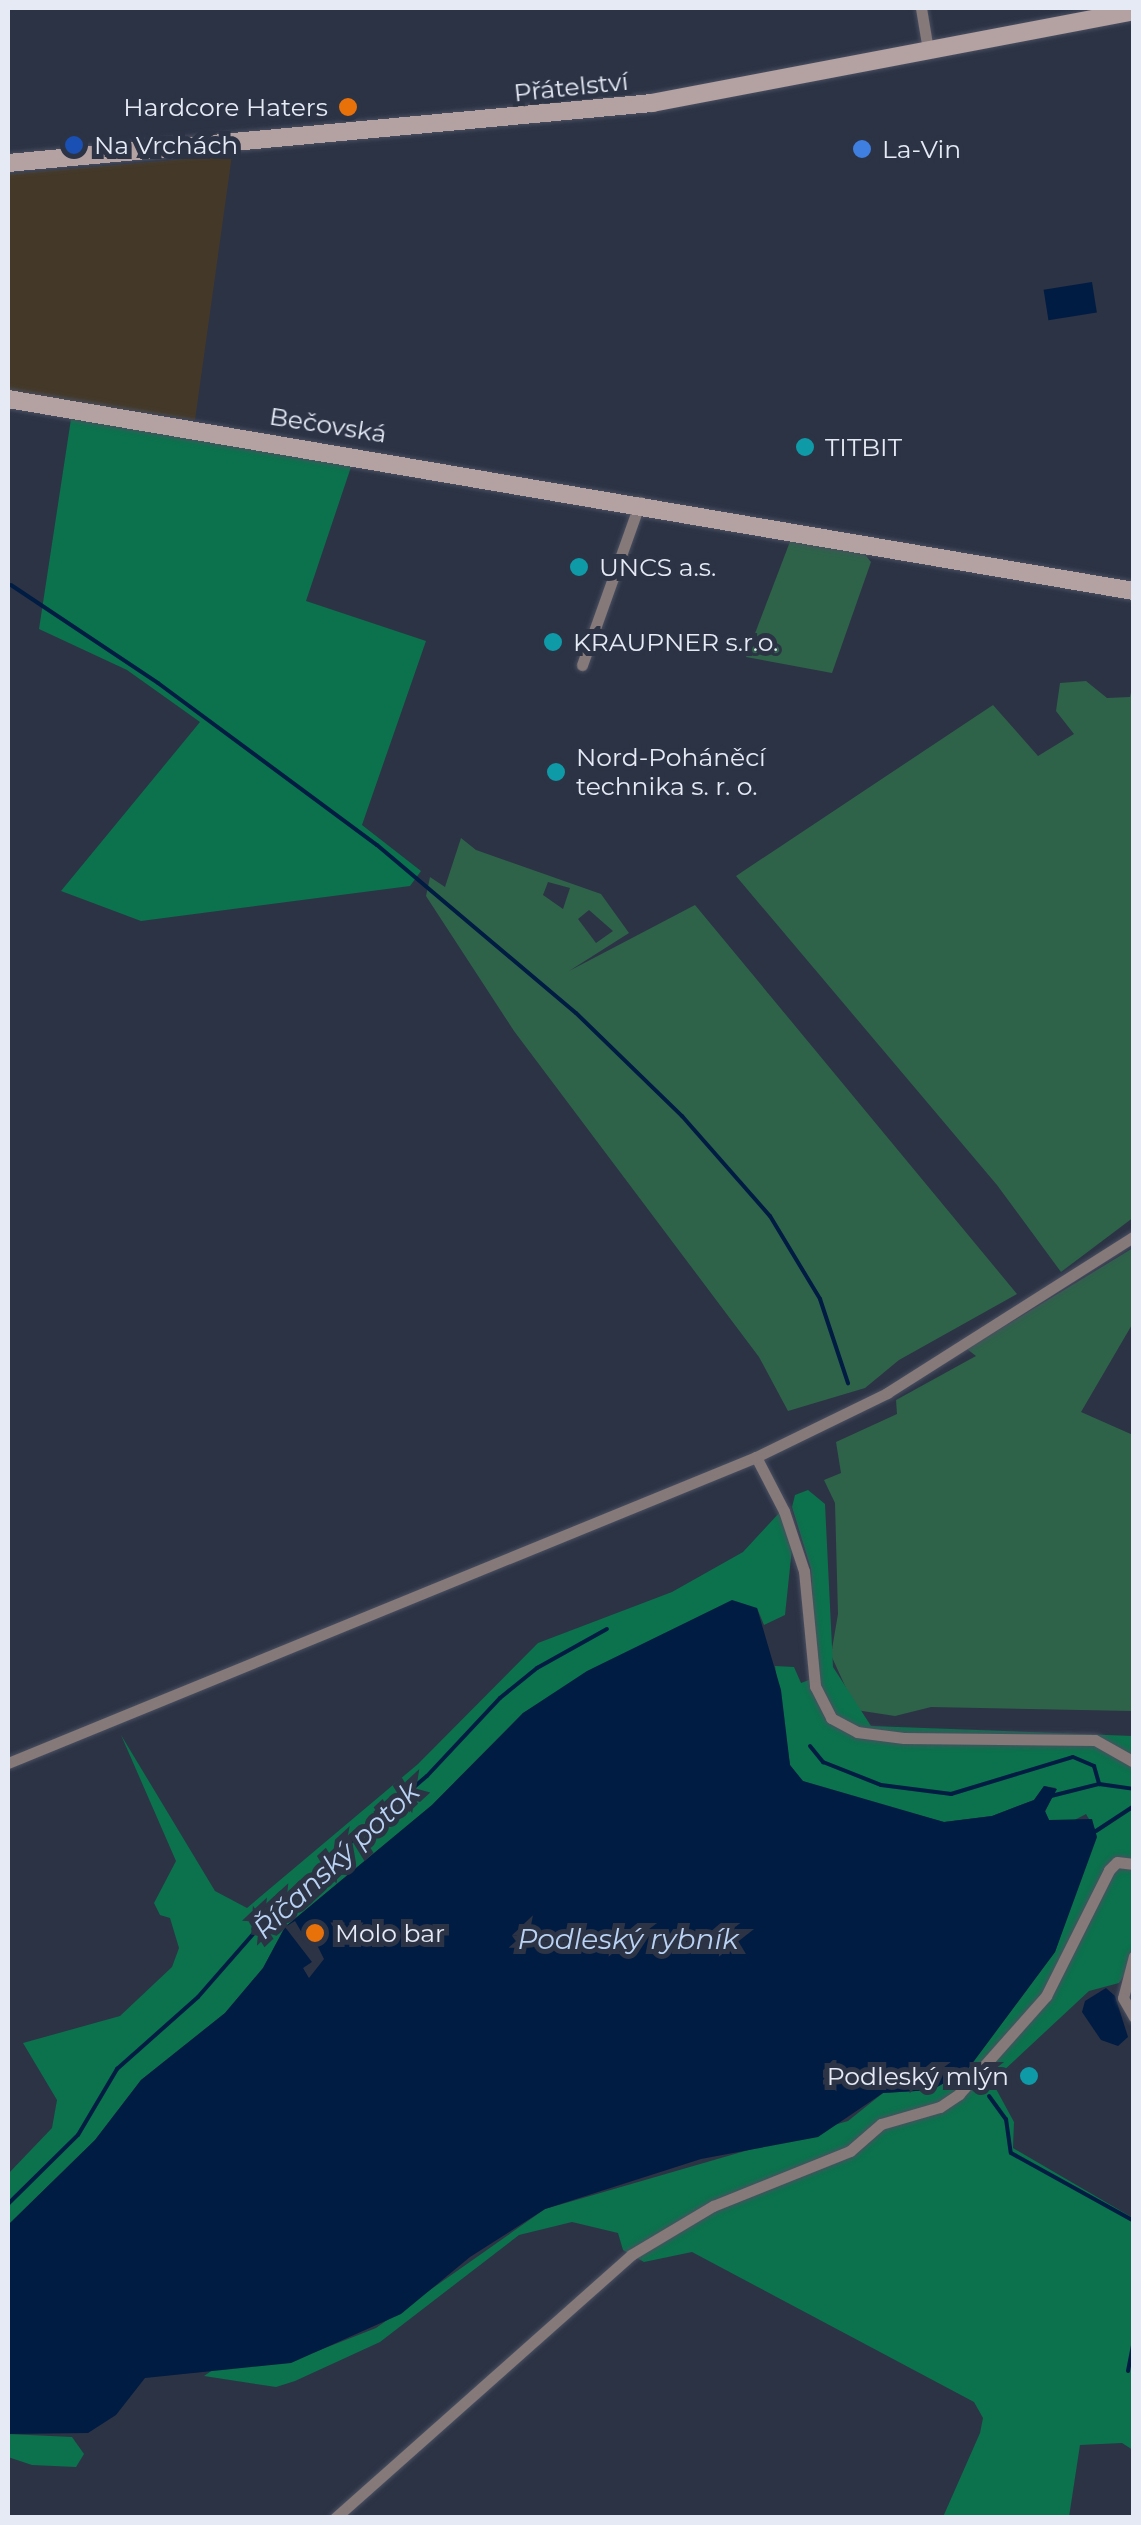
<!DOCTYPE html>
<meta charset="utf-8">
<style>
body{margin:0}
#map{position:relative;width:1141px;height:2525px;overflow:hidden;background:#2c3345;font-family:Montserrat,sans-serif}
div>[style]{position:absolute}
.commercial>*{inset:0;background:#443929}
.green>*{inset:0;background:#2e634a}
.forest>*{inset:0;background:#0b724d}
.water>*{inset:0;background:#001c43;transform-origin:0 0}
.pier>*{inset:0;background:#2c3345}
.stream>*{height:4px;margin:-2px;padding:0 2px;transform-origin:2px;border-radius:2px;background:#001c43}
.roads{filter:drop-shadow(0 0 2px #4a5061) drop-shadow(0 0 2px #4a5061)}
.street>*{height:11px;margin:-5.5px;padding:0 5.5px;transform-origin:5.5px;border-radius:5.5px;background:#857979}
.secondary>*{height:18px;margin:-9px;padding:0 9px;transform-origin:9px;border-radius:9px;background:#b4a1a1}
.dots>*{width:28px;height:28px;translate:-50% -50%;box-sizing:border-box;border:5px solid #2c3345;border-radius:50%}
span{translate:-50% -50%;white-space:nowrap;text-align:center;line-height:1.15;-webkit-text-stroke:10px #2c3345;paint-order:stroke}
.street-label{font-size:25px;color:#e5eaf5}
.poi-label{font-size:25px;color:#e5eaf5}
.right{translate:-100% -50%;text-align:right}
.left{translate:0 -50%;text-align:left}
.water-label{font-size:28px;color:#bad3f4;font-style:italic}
.frame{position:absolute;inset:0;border:10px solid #e5eaf5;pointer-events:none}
</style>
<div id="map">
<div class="commercial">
<div style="clip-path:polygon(232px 155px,195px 420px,8px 392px,8px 174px)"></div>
</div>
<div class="green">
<div style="clip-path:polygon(791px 539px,863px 552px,871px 562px,832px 673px,746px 657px)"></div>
<div style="clip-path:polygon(1086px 681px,1107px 698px,1130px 697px,1133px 683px,1134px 1217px,1061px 1272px,997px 1185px,736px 876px,993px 705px,1038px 756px,1074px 734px,1056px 711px,1060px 683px)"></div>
<div style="clip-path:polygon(evenodd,461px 838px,476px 850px,601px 894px,629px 933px,569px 971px,695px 905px,1017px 1294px,899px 1360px,865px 1388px,788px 1411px,759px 1357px,514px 1031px,426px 896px,430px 877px,445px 887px,461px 838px,548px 882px,570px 888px,563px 909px,543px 895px,548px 882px,461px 838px,589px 910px,613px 931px,596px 943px,578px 919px,589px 910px)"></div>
<div style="clip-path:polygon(1133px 1248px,1133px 1323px,1081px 1412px,1133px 1435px,1133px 1711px,931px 1707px,895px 1716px,856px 1710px,831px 1655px,838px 1614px,835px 1503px,824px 1480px,841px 1473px,836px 1442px,897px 1414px,896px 1400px,976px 1356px,967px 1349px)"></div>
</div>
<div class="forest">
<div style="clip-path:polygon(71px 419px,352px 464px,306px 601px,426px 641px,362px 825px,421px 871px,410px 886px,141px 921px,61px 891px,200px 722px,127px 670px,39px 629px)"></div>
<div style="clip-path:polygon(808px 1490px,825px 1504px,833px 1667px,871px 1726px,1133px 1736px,1133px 1963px,1119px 1983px,1089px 1991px,1001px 2073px,995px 2087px,1014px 2122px,1013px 2148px,1133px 2218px,1133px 2450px,1122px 2443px,1080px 2445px,1069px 2517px,943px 2517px,980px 2433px,983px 2418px,974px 2402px,692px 2252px,644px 2262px,623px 2250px,618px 2233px,572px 2222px,519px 2235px,380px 2342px,295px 2381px,276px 2387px,204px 2376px,217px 2367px,315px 2352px,376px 2328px,545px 2209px,848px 2121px,883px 2093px,932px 2090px,968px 2069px,1055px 1952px,1096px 1831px,1086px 1814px,1067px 1824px,1049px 1820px,1045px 1812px,1056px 1788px,1044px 1786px,1034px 1800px,992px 1816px,944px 1822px,829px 1791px,802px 1781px,790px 1765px,775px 1666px,794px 1667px,801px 1683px,817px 1677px,811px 1569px,792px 1507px,795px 1495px)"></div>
<div style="clip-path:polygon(780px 1512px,793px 1539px,785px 1615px,764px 1625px,757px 1608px,606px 1663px,523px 1713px,432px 1805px,285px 1927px,263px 1968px,225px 2013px,141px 2080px,95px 2140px,8px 2225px,8px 2174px,52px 2128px,57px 2100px,23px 2043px,120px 2016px,172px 1967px,179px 1948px,170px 1918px,160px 1915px,154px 1903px,176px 1861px,121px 1735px,215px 1891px,247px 1908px,418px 1764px,538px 1643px,672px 1592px,743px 1552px)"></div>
<div style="clip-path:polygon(8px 2434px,72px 2437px,84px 2454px,76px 2467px,32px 2465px,8px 2457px)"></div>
</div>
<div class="water">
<div style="left:1092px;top:282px;width:31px;height:49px;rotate:81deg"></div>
<div style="clip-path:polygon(732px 1600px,757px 1608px,781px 1690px,790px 1765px,803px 1781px,944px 1822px,992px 1816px,1034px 1800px,1044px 1786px,1057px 1789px,1045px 1811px,1049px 1820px,1092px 1819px,1097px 1837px,1055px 1952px,968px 2069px,932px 2090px,883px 2093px,818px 2137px,701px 2159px,545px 2209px,470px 2257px,401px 2314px,291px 2363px,145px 2378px,116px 2415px,88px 2433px,8px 2434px,8px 2225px,95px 2140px,141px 2080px,225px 2013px,263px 1968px,285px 1927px,432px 1805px,523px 1713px,587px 1671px)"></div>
<div style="clip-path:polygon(1106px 1988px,1115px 1996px,1128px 2037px,1118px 2046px,1101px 2040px,1082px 2012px,1085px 2001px)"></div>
</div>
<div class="pier">
<div style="clip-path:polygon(295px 1921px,302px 1933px,309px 1929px,324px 1959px,309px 1978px,303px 1968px,312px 1962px,285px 1927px)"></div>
</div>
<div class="stream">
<div style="left:11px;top:585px;width:177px;rotate:33.7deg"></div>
<div style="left:158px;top:683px;width:272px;rotate:36.5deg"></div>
<div style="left:377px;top:845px;width:260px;rotate:40.2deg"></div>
<div style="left:576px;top:1013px;width:148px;rotate:44.2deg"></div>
<div style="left:682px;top:1116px;width:133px;rotate:48.7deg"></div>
<div style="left:770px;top:1216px;width:97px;rotate:58.9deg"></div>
<div style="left:820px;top:1299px;width:89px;rotate:71.6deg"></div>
<div style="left:810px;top:1746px;width:21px;rotate:51deg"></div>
<div style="left:823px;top:1762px;width:62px;rotate:21.6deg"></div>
<div style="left:881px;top:1785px;width:71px;rotate:7.3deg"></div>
<div style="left:951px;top:1794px;width:127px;rotate:-16.9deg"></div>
<div style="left:1073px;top:1757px;width:23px;rotate:23deg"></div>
<div style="left:1094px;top:1766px;width:19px;rotate:74deg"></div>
<div style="left:1099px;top:1784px;width:35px;rotate:8deg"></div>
<div style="left:1051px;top:1796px;width:49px;rotate:-14deg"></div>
<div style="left:1096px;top:1831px;width:45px;rotate:-33.3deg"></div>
<div style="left:989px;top:2096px;width:29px;rotate:54deg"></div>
<div style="left:1006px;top:2119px;width:34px;rotate:82deg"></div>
<div style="left:1011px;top:2153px;width:141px;rotate:28.9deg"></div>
<div style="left:8px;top:2204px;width:98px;rotate:-44.6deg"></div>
<div style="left:78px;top:2135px;width:77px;rotate:-59.4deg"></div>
<div style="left:117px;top:2069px;width:108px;rotate:-41.6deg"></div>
<div style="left:198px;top:1997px;width:128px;rotate:-48.8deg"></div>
<div style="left:282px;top:1901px;width:191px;rotate:-40.8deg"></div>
<div style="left:427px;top:1776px;width:107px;rotate:-46.9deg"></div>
<div style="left:500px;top:1698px;width:48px;rotate:-39deg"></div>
<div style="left:537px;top:1668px;width:80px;rotate:-29.1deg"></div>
<div style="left:1128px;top:2371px;width:32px;rotate:-79deg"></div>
</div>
<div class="roads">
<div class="street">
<div style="left:921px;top:8px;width:43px;rotate:80.5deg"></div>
<div style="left:582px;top:665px;width:173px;rotate:-70.4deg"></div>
<div style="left:756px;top:1457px;width:61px;rotate:62.6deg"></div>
<div style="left:784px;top:1511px;width:63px;rotate:71.6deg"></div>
<div style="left:804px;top:1571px;width:116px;rotate:84.5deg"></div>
<div style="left:815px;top:1686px;width:36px;rotate:63deg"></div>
<div style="left:831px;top:1718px;width:30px;rotate:28deg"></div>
<div style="left:857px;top:1732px;width:47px;rotate:7.3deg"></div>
<div style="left:904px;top:1738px;width:191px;rotate:0.6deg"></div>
<div style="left:1095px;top:1740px;width:45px;rotate:29.4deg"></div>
<div style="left:8px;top:1763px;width:808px;rotate:-22.25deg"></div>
<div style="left:756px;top:1457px;width:146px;rotate:-26deg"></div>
<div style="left:887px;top:1393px;width:293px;rotate:-32.4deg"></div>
<div style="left:1134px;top:1956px;width:43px;rotate:104.7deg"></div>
<div style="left:1123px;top:1998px;width:22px;rotate:60deg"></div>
<div style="left:335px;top:2518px;width:396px;rotate:-41.6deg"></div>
<div style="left:631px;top:2255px;width:96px;rotate:-30.9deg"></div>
<div style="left:713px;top:2206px;width:148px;rotate:-21.9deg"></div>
<div style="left:850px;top:2151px;width:41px;rotate:-41.1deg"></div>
<div style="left:881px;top:2124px;width:61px;rotate:-16.1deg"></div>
<div style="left:940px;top:2107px;width:23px;rotate:-34deg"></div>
<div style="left:959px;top:2094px;width:131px;rotate:-48.4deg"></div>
<div style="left:1046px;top:1996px;width:141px;rotate:-63.4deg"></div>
<div style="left:1109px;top:1870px;width:11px;rotate:-45deg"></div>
<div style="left:1117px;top:1862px;width:17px;rotate:7deg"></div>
</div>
<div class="secondary">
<div style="left:8px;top:163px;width:647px;rotate:-5.32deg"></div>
<div style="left:652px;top:103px;width:491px;rotate:-10.8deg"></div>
<div style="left:8px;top:399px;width:1142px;rotate:9.68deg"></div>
</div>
</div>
<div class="dots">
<div style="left:348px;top:107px;background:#e8710a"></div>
<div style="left:74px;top:145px;background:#1a4fb4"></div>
<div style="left:862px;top:149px;background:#3f7fe0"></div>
<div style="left:805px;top:447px;background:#0f9aa8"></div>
<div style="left:579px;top:567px;background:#0f9aa8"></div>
<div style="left:553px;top:642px;background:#0f9aa8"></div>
<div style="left:556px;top:772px;background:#0f9aa8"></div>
<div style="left:315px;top:1933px;background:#e8710a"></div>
<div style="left:1029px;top:2076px;background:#0f9aa8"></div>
</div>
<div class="street-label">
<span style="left:571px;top:87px;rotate:-6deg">Přátelství</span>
<span style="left:328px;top:425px;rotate:9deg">Bečovská</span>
</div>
<div class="poi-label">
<span class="right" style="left:328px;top:107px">Hardcore Haters</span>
<span class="left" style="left:94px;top:145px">Na Vrchách</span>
<span class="left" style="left:882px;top:149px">La-Vin</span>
<span class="left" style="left:825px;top:447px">TITBIT</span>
<span class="left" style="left:599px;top:567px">UNCS a.s.</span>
<span class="left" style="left:573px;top:642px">KRAUPNER s.r.o.</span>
<span class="left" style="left:576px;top:772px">Nord-Poháněcí<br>technika s. r. o.</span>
<span class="left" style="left:335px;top:1933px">Molo bar</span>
<span class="right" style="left:1009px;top:2076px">Podleský mlýn</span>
</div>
<div class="water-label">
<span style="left:336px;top:1860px;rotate:-43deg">Říčanský potok</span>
<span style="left:628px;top:1939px">Podleský rybník</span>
</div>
<div class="frame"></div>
</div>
